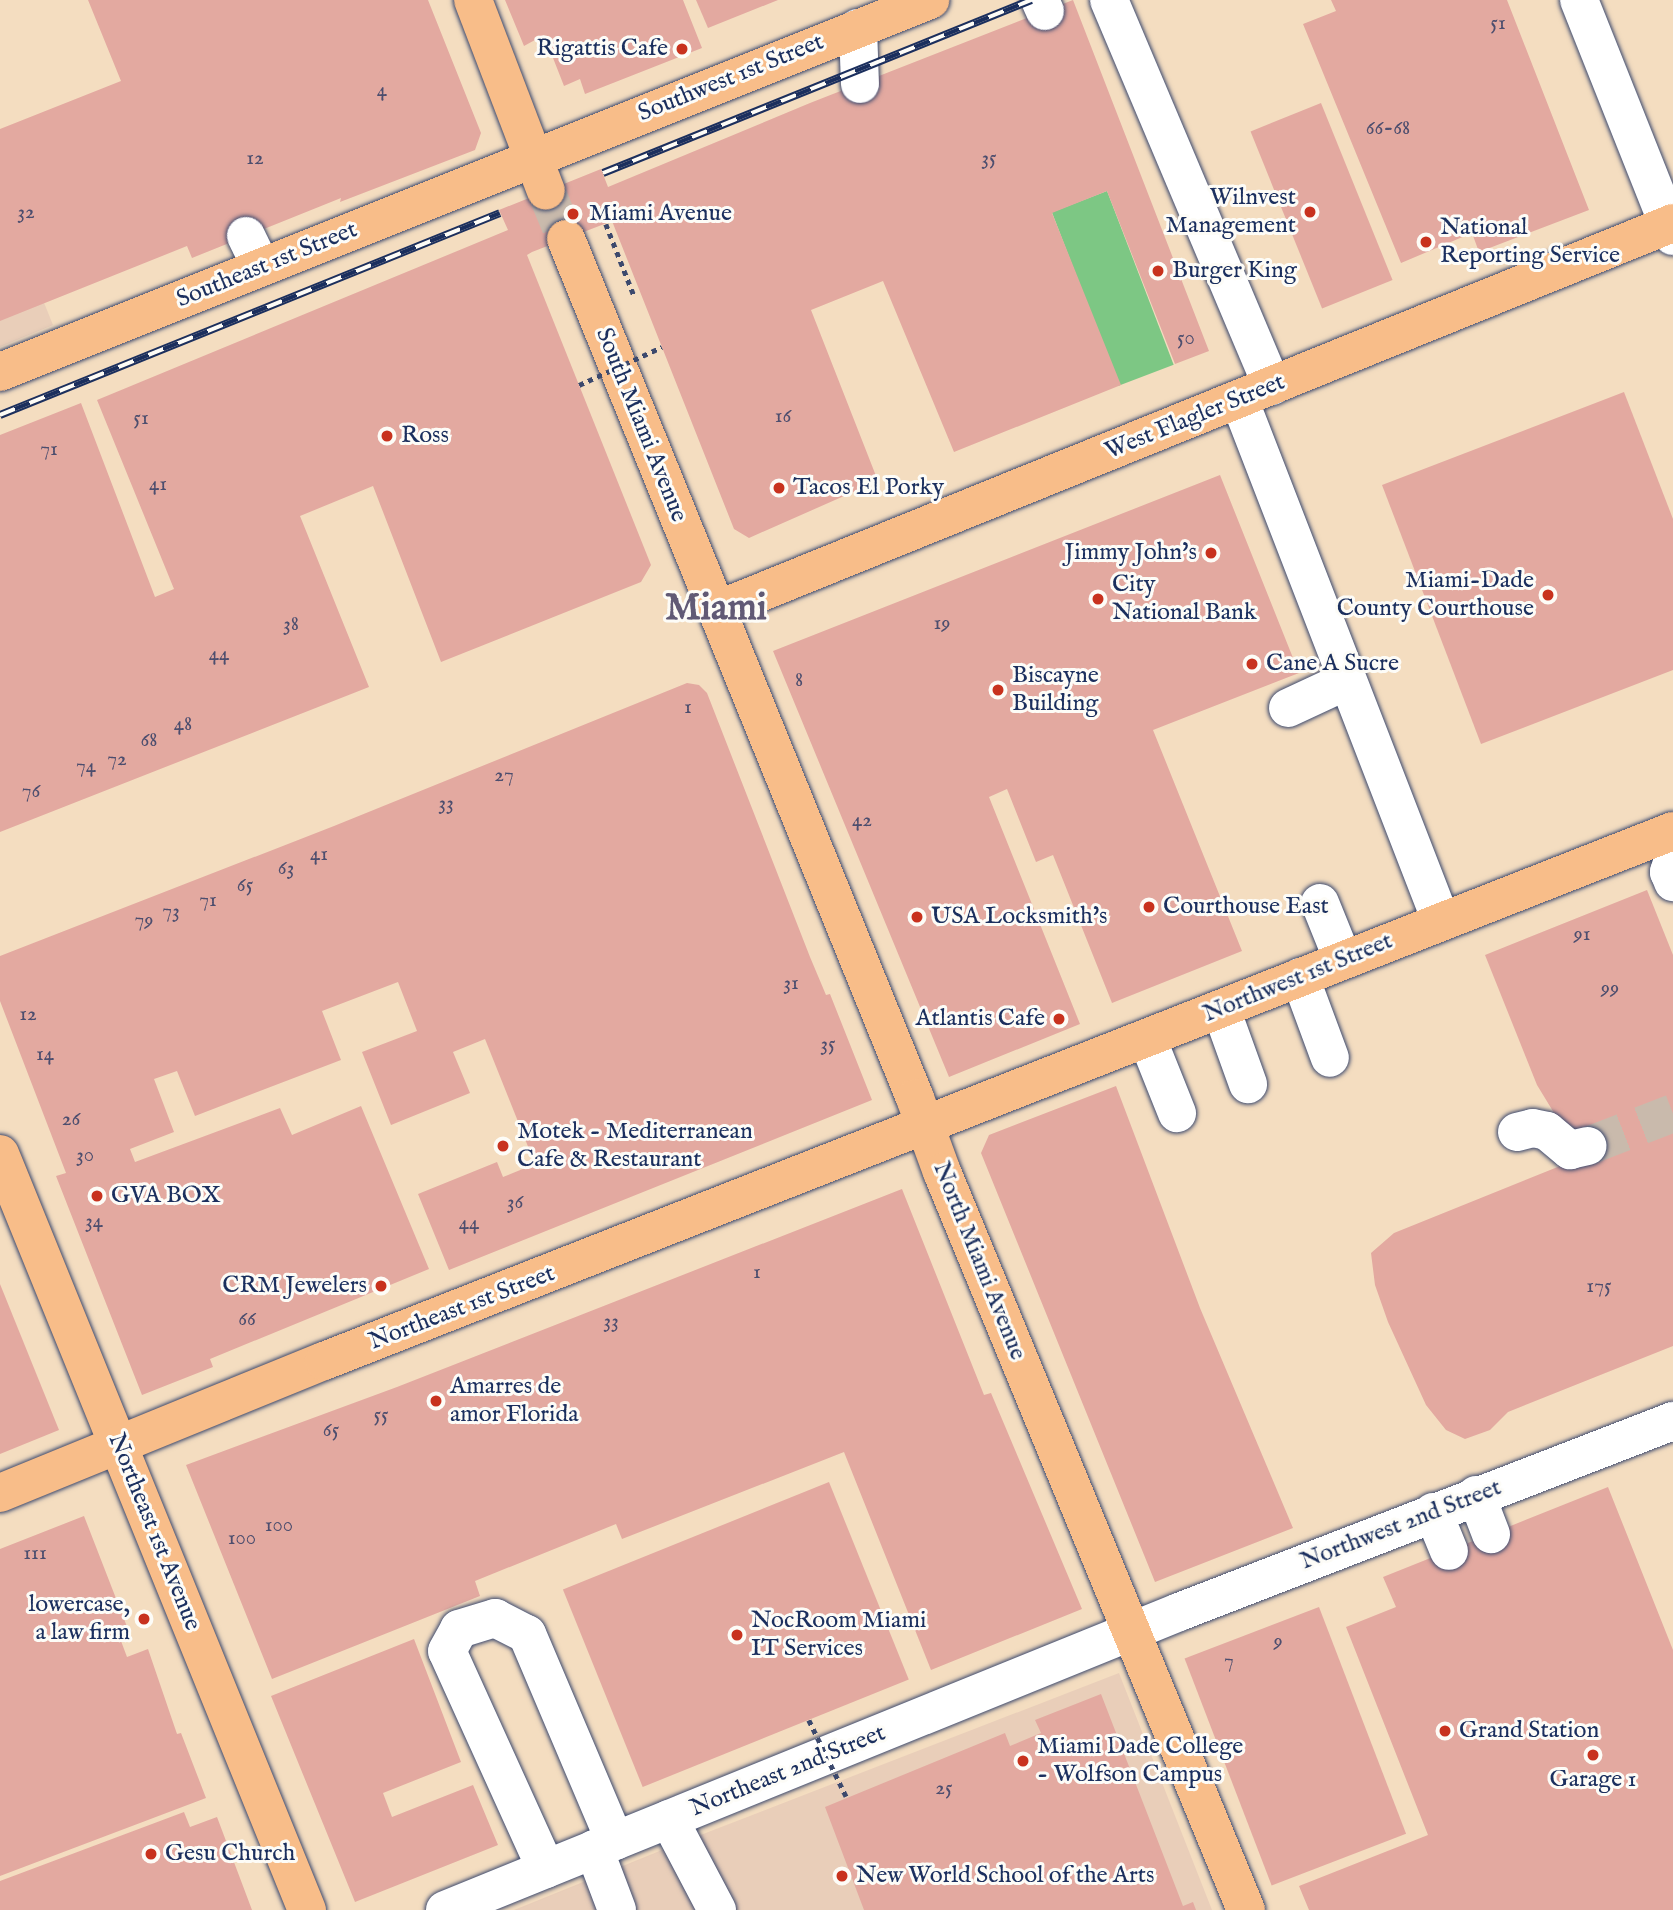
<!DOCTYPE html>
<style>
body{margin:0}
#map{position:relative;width:1673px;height:1910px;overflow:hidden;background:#f4ddc0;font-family:"IM FELL English",serif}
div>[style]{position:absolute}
.built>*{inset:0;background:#e9ceb9}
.green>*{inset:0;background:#7dc784;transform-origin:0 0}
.building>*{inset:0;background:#e3a9a0;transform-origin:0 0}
.minor-tunnel>*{height:38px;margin-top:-19px;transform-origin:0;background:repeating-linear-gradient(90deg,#c9baac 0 38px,transparent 0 57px)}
.major-tunnel>*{height:38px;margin-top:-19px;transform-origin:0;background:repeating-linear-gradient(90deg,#c9baac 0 38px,transparent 0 57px)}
.path>*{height:4.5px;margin-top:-2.25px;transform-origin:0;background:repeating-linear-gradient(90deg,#3c496d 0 5px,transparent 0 10px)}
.roads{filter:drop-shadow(0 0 2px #3c496d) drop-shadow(0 0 2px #3c496d)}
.minor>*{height:38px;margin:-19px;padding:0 19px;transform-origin:19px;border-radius:19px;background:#fff}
.major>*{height:38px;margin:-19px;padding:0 19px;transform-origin:19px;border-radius:19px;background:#f8bd89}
.rail>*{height:8px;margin-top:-4px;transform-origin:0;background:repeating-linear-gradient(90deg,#fdfcf7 0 16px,#1b2f5e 0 32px);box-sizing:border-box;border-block:2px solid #1b2f5e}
.path-bridge>*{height:4.5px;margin-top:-2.25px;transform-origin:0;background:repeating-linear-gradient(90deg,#3c496d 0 5px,transparent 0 10px)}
.dots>*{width:19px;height:19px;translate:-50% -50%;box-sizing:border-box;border:4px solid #fdfcf7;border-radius:50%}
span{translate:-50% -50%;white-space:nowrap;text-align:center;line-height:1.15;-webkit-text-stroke:6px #fdfcf7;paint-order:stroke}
.number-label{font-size:21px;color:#4d4e6e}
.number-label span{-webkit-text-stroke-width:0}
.poi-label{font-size:24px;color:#1b2f5e}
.right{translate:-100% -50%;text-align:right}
.left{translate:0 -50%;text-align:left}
.street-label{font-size:24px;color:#1b2f5e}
.town-label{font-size:38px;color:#615a75;font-weight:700}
</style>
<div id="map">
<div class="built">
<div style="clip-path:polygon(0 193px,53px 325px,0 347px)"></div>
<div style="clip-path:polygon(1119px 1673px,1212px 1910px,514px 1910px,667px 1848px)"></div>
</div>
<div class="green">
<div style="left:1107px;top:191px;width:186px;height:59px;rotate:69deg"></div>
</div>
<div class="building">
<div style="clip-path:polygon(88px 0,428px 0,481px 133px,475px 150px,340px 202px,341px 198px,192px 258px,187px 246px,0 321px,0 129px,121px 81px)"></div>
<div style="clip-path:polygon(505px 0,683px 0,702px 48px,585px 94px,580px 79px,564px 86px,544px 35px,524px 46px)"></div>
<div style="clip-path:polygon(696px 0,778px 0,708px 28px)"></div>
<div style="clip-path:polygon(1073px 0,1209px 351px,1175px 364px,1107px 191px,1052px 213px,1121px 385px,954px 452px,883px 281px,811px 310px,878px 481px,749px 538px,734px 529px,612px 221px,532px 252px,527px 255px,651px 565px,641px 582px,441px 662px,373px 486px,300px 516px,369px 687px,0 832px,0 435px,81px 403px,155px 597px,174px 589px,97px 400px,508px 230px,499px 210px,601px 169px,608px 187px,810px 103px)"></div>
<div style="clip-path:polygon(1331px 0,1507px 0,1589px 210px,1479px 252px,1472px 233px,1401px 263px,1303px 24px,1336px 11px)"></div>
<div style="left:1321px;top:103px;width:191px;height:76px;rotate:68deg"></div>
<div style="clip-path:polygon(1624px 392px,1673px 519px,1673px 670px,1481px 744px,1382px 485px)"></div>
<div style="clip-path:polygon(1220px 475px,1299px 673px,1153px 730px,1242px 951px,1112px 1003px,1053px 855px,1036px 862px,1007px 789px,989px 797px,1080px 1024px,949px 1077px,773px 651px)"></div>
<div style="clip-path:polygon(687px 683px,699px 685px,707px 693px,810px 957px,826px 995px,830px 994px,872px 1100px,449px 1270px,418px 1194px,497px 1162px,503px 1177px,535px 1164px,485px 1039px,453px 1052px,470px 1093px,391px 1125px,362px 1052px,417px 1031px,398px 982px,322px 1011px,341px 1060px,195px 1116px,177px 1071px,154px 1079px,174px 1132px,130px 1149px,135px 1162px,280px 1108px,292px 1135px,361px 1106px,429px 1269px,210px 1359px,213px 1367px,142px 1395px,56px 1176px,66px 1173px,0 1001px,0 956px,334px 826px)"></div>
<div style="clip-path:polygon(1647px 890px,1673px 955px,1673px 1346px,1508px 1412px,1490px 1430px,1465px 1439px,1446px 1430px,1426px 1405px,1388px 1322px,1375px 1285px,1371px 1253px,1394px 1233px,1590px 1154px,1573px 1144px,1537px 1085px,1485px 955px)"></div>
<div style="clip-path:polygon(1116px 1086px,1200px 1308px,1293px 1528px,1155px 1582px,981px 1153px,989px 1135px)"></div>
<div style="clip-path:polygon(902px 1189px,984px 1395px,991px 1393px,1082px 1609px,931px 1670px,844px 1452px,622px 1539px,616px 1524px,475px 1581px,480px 1596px,272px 1679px,186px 1465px,397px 1387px)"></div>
<div style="clip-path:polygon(0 1284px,59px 1430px,0 1454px)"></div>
<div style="left:829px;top:1482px;width:213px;height:287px;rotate:68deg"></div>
<div style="clip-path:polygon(1608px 1487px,1673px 1650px,1673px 1910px,1309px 1910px,1299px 1886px,1428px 1835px,1346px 1627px,1396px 1607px,1383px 1577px)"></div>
<div style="clip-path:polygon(84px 1516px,131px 1637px,121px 1641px,127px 1657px,148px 1649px,177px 1734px,181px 1733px,206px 1798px,0 1876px,0 1549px)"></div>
<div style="left:1319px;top:1607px;width:243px;height:144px;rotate:69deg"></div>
<div style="clip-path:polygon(414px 1639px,461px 1762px,383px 1793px,392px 1817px,473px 1785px,498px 1845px,355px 1902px,271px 1696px)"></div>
<div style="clip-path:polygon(1101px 1694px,1183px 1906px,1193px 1902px,1196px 1910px,864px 1910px,825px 1807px,1005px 1733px,1010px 1746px,1041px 1733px,1035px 1720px)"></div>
<div style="clip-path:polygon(184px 1812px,190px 1827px,217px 1817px,252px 1910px,0 1910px,0 1881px)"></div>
</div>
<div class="minor-tunnel">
<div style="left:1588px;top:1146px;width:91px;rotate:-21.2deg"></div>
</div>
<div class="major-tunnel">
<div style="left:546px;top:191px;width:52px;rotate:67.4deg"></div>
</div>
<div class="path">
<div style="left:606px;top:224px;width:79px;rotate:68.6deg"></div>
</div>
<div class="roads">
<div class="minor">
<div style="left:1040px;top:0;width:12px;rotate:66deg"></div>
<div style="left:1109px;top:0;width:419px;rotate:67.1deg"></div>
<div style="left:1579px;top:0;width:254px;rotate:68.3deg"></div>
<div style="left:858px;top:28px;width:56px;rotate:88deg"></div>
<div style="left:246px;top:236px;width:34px;rotate:64deg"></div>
<div style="left:1239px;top:399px;width:560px;rotate:68.84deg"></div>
<div style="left:1288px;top:708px;width:64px;rotate:-25deg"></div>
<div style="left:1673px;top:859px;width:14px;rotate:107deg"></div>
<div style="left:1669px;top:872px;width:11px;rotate:68deg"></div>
<div style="left:1320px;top:903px;width:61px;rotate:68deg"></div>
<div style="left:1300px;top:977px;width:86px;rotate:69.7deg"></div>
<div style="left:1221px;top:1009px;width:80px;rotate:70.2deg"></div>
<div style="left:1147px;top:1038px;width:81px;rotate:68.2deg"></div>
<div style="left:1517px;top:1132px;width:16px;rotate:-14deg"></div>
<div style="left:1533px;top:1128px;width:14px;rotate:12deg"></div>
<div style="left:1547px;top:1131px;width:30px;rotate:40deg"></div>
<div style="left:1570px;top:1150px;width:18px;rotate:-13deg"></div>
<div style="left:1476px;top:1495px;width:42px;rotate:69deg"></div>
<div style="left:1433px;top:1512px;width:42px;rotate:67.7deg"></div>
<div style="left:669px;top:1819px;width:103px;rotate:62.2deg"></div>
<div style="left:594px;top:1849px;width:65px;rotate:69.3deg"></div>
<div style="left:546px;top:1869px;width:239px;rotate:-114.4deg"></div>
<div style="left:447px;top:1651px;width:25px;rotate:-61deg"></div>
<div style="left:459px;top:1629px;width:38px;rotate:-17deg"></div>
<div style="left:495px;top:1618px;width:36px;rotate:27deg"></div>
<div style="left:527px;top:1634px;width:225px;rotate:67deg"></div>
<div style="left:445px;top:1910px;width:792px;rotate:-22.1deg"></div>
<div style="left:1179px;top:1612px;width:530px;rotate:-21.14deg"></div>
</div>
<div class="major">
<div style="left:473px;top:0;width:204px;rotate:69.1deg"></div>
<div style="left:566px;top:239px;width:927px;rotate:67.89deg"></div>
<div style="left:915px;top:1098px;width:79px;rotate:70deg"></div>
<div style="left:942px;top:1172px;width:798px;rotate:67.61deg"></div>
<div style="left:0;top:372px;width:1002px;rotate:-21.8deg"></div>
<div style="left:717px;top:610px;width:1031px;rotate:-22.04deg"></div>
<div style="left:0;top:1154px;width:816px;rotate:67.9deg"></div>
<div style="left:0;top:1493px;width:350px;rotate:-22.2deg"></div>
<div style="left:324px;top:1361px;width:1449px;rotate:-21.45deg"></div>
</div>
</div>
<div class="rail">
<div style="left:603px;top:173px;width:462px;rotate:-22deg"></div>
<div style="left:0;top:415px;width:539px;rotate:-22deg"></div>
</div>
<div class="path-bridge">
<div style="left:579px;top:385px;width:91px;rotate:-24.6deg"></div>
<div style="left:809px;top:1720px;width:85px;rotate:64deg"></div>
</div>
<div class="dots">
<div style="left:682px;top:49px;background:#c8321e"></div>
<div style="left:1310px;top:212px;background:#c8321e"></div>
<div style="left:573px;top:214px;background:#c8321e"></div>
<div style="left:1426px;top:242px;background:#c8321e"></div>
<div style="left:1158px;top:271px;background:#c8321e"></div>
<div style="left:387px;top:436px;background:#c8321e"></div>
<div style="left:779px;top:488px;background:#c8321e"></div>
<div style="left:1211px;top:553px;background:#c8321e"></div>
<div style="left:1548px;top:595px;background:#c8321e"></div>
<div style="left:1098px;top:599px;background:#c8321e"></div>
<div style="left:1252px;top:664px;background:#c8321e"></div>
<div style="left:998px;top:690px;background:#c8321e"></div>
<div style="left:1149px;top:907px;background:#c8321e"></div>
<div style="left:917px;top:917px;background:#c8321e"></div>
<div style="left:1059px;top:1019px;background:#c8321e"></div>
<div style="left:503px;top:1146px;background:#c8321e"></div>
<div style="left:97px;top:1196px;background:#c8321e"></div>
<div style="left:381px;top:1286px;background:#c8321e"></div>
<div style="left:436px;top:1401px;background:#c8321e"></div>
<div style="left:144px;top:1619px;background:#c8321e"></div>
<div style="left:737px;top:1635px;background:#c8321e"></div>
<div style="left:1445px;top:1731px;background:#c8321e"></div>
<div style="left:1593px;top:1755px;background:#c8321e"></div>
<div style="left:1023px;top:1761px;background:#c8321e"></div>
<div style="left:151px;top:1854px;background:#c8321e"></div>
<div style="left:842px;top:1876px;background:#c8321e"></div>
</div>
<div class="number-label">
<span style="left:1498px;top:24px">51</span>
<span style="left:382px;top:91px">4</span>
<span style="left:1388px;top:129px">66-68</span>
<span style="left:255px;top:159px">12</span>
<span style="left:989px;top:159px">35</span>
<span style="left:26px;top:213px">32</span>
<span style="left:1186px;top:339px">50</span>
<span style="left:783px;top:417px">16</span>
<span style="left:141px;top:419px">51</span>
<span style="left:49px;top:450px">71</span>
<span style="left:158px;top:485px">41</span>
<span style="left:942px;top:624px">19</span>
<span style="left:291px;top:625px">38</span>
<span style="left:219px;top:655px">44</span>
<span style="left:799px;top:681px">8</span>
<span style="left:688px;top:708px">1</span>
<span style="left:183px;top:725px">48</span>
<span style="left:149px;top:741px">68</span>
<span style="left:117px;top:760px">72</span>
<span style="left:86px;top:767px">74</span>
<span style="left:504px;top:776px">27</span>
<span style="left:31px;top:792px">76</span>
<span style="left:446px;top:804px">33</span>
<span style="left:862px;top:821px">42</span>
<span style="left:319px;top:855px">41</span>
<span style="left:286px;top:869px">63</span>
<span style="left:245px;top:886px">65</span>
<span style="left:208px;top:901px">71</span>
<span style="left:171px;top:912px">73</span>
<span style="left:144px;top:921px">79</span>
<span style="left:1582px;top:935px">91</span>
<span style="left:791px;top:984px">31</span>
<span style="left:1610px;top:989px">99</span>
<span style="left:28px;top:1015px">12</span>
<span style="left:828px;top:1045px">35</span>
<span style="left:45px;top:1055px">14</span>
<span style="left:71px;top:1120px">26</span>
<span style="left:85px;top:1156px">30</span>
<span style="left:515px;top:1203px">36</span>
<span style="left:94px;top:1222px">34</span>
<span style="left:469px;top:1224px">44</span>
<span style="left:757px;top:1273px">1</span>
<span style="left:1599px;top:1287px">175</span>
<span style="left:247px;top:1320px">66</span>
<span style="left:611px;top:1322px">33</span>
<span style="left:381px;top:1416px">55</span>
<span style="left:331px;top:1431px">65</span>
<span style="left:279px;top:1526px">100</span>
<span style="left:242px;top:1539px">100</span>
<span style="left:35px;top:1554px">111</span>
<span style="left:1278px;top:1642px">9</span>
<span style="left:1229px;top:1662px">7</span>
<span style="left:944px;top:1789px">25</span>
</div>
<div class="poi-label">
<span class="right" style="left:668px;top:49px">Rigattis Cafe</span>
<span class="right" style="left:1296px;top:212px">Wilnvest<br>Management</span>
<span class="left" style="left:589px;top:214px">Miami Avenue</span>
<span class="left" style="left:1440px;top:242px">National<br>Reporting Service</span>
<span class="left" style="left:1172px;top:271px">Burger King</span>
<span class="left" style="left:401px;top:436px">Ross</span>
<span class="left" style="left:793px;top:488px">Tacos El Porky</span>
<span class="right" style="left:1197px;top:553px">Jimmy John's</span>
<span class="right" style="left:1534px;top:595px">Miami-Dade<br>County Courthouse</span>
<span class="left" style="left:1112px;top:599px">City<br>National Bank</span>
<span class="left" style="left:1266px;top:664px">Cane A Sucre</span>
<span class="left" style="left:1012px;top:690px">Biscayne<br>Building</span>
<span class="left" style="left:1163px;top:907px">Courthouse East</span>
<span class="left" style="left:931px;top:917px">USA Locksmith's</span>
<span class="right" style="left:1045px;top:1019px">Atlantis Cafe</span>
<span class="left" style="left:517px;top:1146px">Motek - Mediterranean<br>Cafe &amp; Restaurant</span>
<span class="left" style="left:111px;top:1196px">GVA BOX</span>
<span class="right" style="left:367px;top:1286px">CRM Jewelers</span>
<span class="left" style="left:450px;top:1401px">Amarres de<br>amor Florida</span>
<span class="right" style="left:130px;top:1619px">lowercase,<br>a law firm</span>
<span class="left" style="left:751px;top:1635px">NocRoom Miami<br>IT Services</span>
<span class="left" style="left:1459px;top:1731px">Grand Station</span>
<span class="left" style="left:1037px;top:1761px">Miami Dade College<br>- Wolfson Campus</span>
<span style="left:1593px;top:1780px">Garage 1</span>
<span class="left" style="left:165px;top:1854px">Gesu Church</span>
<span class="left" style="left:856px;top:1876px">New World School of the Arts</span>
</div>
<div class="street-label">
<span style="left:731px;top:78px;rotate:-22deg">Southwest 1st Street</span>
<span style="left:267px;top:265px;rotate:-22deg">Southeast 1st Street</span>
<span style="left:1195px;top:417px;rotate:-22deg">West Flagler Street</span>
<span style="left:641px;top:425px;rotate:68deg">South Miami Avenue</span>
<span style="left:1298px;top:978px;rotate:-22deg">Northwest 1st Street</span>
<span style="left:979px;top:1261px;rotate:68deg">North Miami Avenue</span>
<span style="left:462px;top:1308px;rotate:-21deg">Northeast 1st Street</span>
<span style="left:1401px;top:1525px;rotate:-21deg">Northwest 2nd Street</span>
<span style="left:154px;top:1532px;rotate:68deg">Northeast 1st Avenue</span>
<span style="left:788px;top:1771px;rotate:-22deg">Northeast 2nd Street</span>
</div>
<div class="town-label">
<span style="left:716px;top:610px">Miami</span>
</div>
</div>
